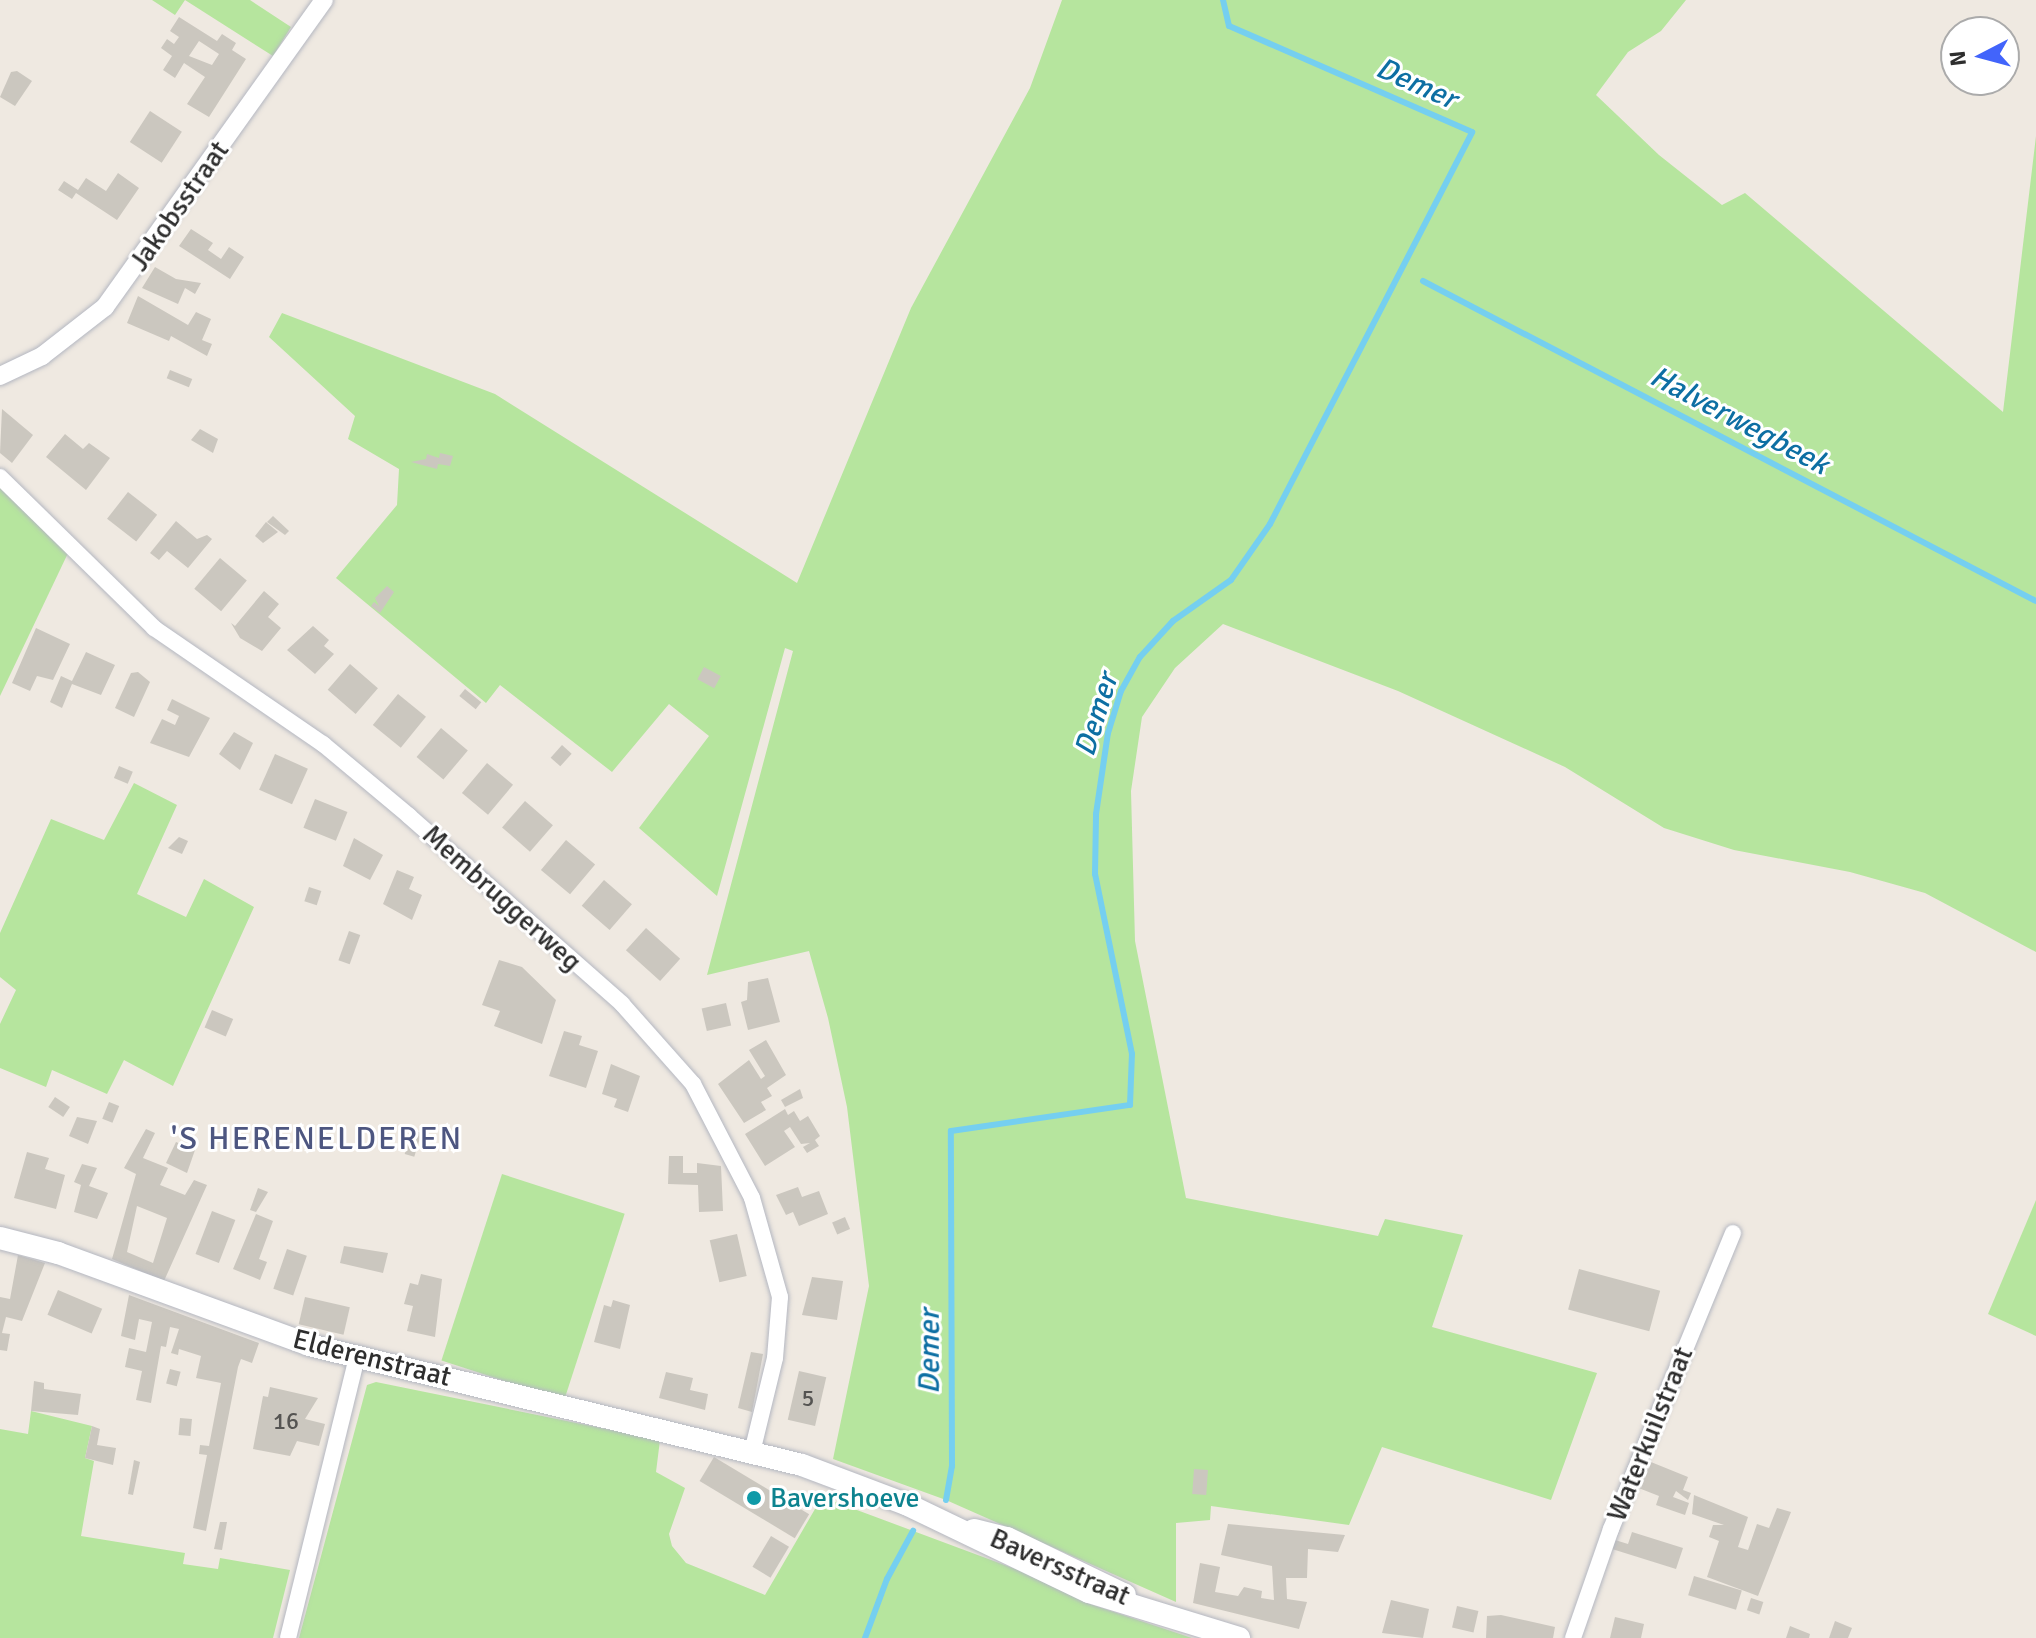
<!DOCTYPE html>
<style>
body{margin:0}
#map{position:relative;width:2036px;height:1638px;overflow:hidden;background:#efe9e1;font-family:Signika,sans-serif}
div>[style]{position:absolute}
.green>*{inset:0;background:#b6e59e;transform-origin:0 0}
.stream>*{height:6px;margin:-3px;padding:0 3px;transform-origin:3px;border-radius:3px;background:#75cff0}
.building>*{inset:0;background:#cbc7bf;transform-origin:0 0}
.roads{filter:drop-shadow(0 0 2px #b4b7c1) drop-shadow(0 0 2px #b4b7c1)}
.minor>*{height:16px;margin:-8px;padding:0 8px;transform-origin:8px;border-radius:8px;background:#fff}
.tertiary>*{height:18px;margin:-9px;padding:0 9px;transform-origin:9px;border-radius:9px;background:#fff}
.secondary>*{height:22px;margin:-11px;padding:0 11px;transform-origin:11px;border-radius:11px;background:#fff}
.dots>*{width:22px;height:22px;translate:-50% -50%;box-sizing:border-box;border:4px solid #fff;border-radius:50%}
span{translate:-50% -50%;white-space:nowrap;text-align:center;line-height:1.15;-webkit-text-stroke:6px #fff;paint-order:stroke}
.number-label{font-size:24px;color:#555452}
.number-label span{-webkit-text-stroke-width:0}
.street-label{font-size:28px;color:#2e2e2e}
.culture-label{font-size:28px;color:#0d838f}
.left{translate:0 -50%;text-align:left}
.water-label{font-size:30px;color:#0d6fa3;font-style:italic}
.quarter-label{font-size:32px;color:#4d5680;letter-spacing:2px}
.north{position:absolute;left:1940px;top:16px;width:80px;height:80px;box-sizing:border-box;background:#fff;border:2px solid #ababab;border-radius:50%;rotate:264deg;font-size:22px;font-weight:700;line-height:32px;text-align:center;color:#2e2e2e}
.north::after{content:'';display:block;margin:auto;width:28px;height:36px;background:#4264fb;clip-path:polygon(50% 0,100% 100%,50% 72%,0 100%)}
</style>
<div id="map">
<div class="green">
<div style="clip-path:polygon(152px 0,250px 0,291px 27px,273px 56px,185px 0,175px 15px)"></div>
<div style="clip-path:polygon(1062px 0,1686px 0,1661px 31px,1628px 52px,1596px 95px,1659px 155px,1722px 205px,1745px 193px,2003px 412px,2036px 136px,2036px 952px,1925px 893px,1850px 872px,1734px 850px,1664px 828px,1565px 767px,1398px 691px,1223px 624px,1175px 668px,1142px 717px,1131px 791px,1135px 941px,1186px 1198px,1378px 1236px,1385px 1219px,1463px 1235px,1432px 1327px,1597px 1373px,1551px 1500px,1382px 1447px,1349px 1525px,1211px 1506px,1210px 1520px,1176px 1523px,1176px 1602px,946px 1500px,833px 1459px,869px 1286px,847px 1107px,828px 1018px,809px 951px,707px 975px,793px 651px,785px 648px,717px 896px,639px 828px,709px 736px,669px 704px,612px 772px,500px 685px,486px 703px,336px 578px,397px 505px,399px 469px,348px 439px,355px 416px,269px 337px,282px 313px,495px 394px,797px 583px,911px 308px,1030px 88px)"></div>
<div style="clip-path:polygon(0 487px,69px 551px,0 696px)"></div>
<div style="clip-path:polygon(134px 783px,177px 805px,137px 894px,186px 917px,204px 879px,254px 907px,173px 1086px,124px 1060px,107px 1094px,52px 1070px,46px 1087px,0 1068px,0 1024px,16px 990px,0 977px,0 933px,51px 819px,104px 840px)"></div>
<div style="left:502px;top:1174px;width:129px;height:196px;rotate:18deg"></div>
<div style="clip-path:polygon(2036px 1200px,2036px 1336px,1988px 1314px)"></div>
<div style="clip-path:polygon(376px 1382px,660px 1440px,656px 1472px,685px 1488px,669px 1534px,672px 1546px,686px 1563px,765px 1595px,822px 1497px,1018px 1570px,1087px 1603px,1192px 1638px,299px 1638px,367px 1385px)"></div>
<div style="clip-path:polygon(31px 1411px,92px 1426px,85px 1458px,94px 1461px,81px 1536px,185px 1553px,183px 1564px,218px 1569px,220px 1558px,290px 1570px,273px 1638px,0 1638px,0 1429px,28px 1434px)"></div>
</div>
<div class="stream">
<div style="left:1423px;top:281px;width:691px;rotate:27.57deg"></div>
<div style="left:946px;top:1500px;width:35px;rotate:-80deg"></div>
<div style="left:952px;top:1466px;width:335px;rotate:-90.2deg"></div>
<div style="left:951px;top:1131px;width:181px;rotate:-8.3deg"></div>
<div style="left:1130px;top:1105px;width:51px;rotate:-87.8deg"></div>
<div style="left:1132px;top:1054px;width:184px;rotate:-101.6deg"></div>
<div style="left:1095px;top:874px;width:60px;rotate:-89deg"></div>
<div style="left:1096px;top:814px;width:82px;rotate:-81.6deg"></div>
<div style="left:1108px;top:733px;width:44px;rotate:-72.8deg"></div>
<div style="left:1121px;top:691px;width:39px;rotate:-61deg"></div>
<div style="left:1140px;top:657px;width:49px;rotate:-47.5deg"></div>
<div style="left:1173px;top:621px;width:71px;rotate:-35.3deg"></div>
<div style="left:1231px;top:580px;width:68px;rotate:-55.1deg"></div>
<div style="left:1270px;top:524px;width:441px;rotate:-62.7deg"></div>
<div style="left:1472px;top:132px;width:265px;rotate:-156.4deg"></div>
<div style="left:1229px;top:26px;width:27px;rotate:-103deg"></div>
<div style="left:865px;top:1638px;width:63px;rotate:-69.6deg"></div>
<div style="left:887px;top:1579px;width:55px;rotate:-61.6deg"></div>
</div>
<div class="building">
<div style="clip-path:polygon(evenodd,179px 17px,217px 41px,222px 34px,236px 43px,232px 50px,246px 59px,209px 117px,187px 104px,205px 77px,184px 63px,175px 78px,163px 70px,172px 56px,161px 48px,167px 39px,174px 44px,179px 37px,170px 31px,179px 17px,199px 41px,219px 54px,212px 65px,189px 56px,199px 41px)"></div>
<div style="clip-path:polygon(17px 71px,32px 81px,15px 106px,0 97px,11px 72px)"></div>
<div style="left:150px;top:111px;width:38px;height:37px;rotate:33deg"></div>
<div style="clip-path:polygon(118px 173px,139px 188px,117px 220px,76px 193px,72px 199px,58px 190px,64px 181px,78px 190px,86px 178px,106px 191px)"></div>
<div style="clip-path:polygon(191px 229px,213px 243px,208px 250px,221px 259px,229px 247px,244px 257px,230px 279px,179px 246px)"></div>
<div style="clip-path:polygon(155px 267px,176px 279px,201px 283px,195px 294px,185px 288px,178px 304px,142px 288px)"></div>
<div style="clip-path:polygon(138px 296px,188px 325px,196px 312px,211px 319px,202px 340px,212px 344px,207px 356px,171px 336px,169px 341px,127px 323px)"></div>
<div style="left:170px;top:370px;width:24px;height:9px;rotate:22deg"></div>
<div style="clip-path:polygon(2px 409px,33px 435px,12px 463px,0 453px)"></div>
<div style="clip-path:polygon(200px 429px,218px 439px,213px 453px,191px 440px)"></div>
<div style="clip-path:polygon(65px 434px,83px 449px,89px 443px,110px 458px,86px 490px,46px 457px)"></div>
<div style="clip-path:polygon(440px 453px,453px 456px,450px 466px,438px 464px,437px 469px,411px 462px,426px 459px,427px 454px,439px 458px)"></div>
<div style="left:128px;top:492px;width:37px;height:34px;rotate:38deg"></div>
<div style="clip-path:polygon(273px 516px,289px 531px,285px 535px,267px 522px)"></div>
<div style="clip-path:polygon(176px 521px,197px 539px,207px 535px,212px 539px,188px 568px,167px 551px,159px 560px,150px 553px)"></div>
<div style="clip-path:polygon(266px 522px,278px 532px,263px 543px,255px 536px)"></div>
<div style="left:220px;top:558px;width:35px;height:40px;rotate:40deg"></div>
<div style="clip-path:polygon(387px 586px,394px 592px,380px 613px,371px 606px,374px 602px,379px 606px,375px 598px)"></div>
<div style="clip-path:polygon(264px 591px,279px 604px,268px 617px,281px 628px,262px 651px,240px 638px,231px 623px,235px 626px)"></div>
<div style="clip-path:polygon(313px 626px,329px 640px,324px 646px,334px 654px,315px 674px,287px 650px)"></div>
<div style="clip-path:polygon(36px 628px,70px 644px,53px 680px,37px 676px,30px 691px,12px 683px)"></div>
<div style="clip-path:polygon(86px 652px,115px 665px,101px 695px,72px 684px,62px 708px,50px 702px,61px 676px,72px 681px)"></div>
<div style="left:350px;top:664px;width:37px;height:34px;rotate:41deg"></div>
<div style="left:704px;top:667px;width:19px;height:14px;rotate:28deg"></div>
<div style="clip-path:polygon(138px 672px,150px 682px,134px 717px,115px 708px,131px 673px)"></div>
<div style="left:465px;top:689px;width:21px;height:9px;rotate:39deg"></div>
<div style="left:398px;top:694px;width:36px;height:40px;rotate:39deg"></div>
<div style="clip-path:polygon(172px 699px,210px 718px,189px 757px,150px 743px,162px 719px,175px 725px,179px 716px,167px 710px)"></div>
<div style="left:441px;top:728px;width:35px;height:38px;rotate:40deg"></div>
<div style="clip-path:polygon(234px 732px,253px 743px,240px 770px,219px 754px)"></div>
<div style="left:562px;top:745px;width:13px;height:17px;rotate:42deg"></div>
<div style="left:275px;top:754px;width:36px;height:39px;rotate:24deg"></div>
<div style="left:487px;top:763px;width:34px;height:39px;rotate:40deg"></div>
<div style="left:119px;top:766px;width:15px;height:13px;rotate:23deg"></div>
<div style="left:315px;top:799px;width:35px;height:31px;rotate:22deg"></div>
<div style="left:525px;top:801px;width:37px;height:35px;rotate:41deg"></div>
<div style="clip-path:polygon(179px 837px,188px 841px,182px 854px,168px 848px)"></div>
<div style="clip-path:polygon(354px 838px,383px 855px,370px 880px,343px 866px)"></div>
<div style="left:566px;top:840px;width:38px;height:39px;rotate:40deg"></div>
<div style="clip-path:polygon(397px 870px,414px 877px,409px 889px,422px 895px,412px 920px,383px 904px)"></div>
<div style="left:604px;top:880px;width:37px;height:34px;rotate:41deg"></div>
<div style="left:309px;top:887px;width:13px;height:15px;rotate:18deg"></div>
<div style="left:646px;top:928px;width:46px;height:30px;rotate:42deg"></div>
<div style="left:349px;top:931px;width:12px;height:31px;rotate:20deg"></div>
<div style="clip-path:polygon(499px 960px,522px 967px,556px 1000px,542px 1044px,494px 1026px,500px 1011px,482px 1005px)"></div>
<div style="clip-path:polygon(768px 978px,780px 1022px,748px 1030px,741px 1002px,747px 1000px,748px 982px)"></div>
<div style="left:726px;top:1003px;width:23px;height:25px;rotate:77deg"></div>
<div style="left:212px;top:1010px;width:23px;height:19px;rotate:23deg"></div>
<div style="clip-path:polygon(564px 1031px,582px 1036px,579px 1045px,598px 1051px,586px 1088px,549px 1076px)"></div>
<div style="clip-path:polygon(766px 1040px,786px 1075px,767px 1088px,772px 1096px,761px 1102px,766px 1110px,744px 1123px,718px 1084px,749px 1060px,761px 1079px,765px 1076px,749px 1050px)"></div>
<div style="clip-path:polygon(611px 1064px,640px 1076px,628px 1112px,614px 1107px,617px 1099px,602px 1094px)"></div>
<div style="clip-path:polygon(800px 1089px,803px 1098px,785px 1107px,781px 1100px)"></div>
<div style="left:55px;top:1097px;width:18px;height:12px;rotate:34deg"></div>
<div style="left:109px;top:1102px;width:11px;height:18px;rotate:22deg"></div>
<div style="clip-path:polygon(785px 1109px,788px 1115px,794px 1111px,800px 1121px,808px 1116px,820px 1136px,815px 1140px,819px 1146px,807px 1153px,803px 1147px,810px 1143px,801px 1144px,790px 1127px,784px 1131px,795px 1147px,765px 1166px,745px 1134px)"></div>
<div style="clip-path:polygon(77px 1117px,97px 1121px,88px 1144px,69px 1136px)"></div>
<div style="clip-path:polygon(evenodd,146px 1129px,155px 1133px,143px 1158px,168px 1168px,160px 1185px,185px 1195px,194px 1180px,207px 1185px,164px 1281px,112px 1259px,136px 1174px,124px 1168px,146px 1129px,137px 1206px,167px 1218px,153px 1263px,127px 1252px,137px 1206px)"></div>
<div style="left:412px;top:1130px;width:10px;height:25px;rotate:17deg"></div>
<div style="clip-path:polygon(176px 1142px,195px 1150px,187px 1173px,166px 1163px)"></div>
<div style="clip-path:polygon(27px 1152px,49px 1158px,45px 1169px,65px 1175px,56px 1209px,14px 1198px)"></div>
<div style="clip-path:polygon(669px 1156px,683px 1156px,683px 1173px,697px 1173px,697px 1163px,721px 1166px,723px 1211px,699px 1212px,698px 1185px,668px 1184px)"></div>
<div style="clip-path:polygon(82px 1164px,97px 1168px,89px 1186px,108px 1193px,97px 1219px,74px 1212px,81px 1185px,74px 1182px)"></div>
<div style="clip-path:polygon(798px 1187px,802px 1197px,819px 1191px,828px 1214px,799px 1226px,793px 1212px,786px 1215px,776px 1195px)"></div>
<div style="clip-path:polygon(258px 1188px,268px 1192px,256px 1212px,250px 1210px)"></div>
<div style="left:212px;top:1211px;width:25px;height:46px;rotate:21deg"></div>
<div style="clip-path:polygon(256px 1214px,273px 1221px,259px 1259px,267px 1262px,260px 1280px,233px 1269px)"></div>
<div style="left:845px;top:1217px;width:13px;height:14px;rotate:67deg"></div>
<div style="left:737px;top:1234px;width:43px;height:28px;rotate:77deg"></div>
<div style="clip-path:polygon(344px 1246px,388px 1253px,383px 1273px,340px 1263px)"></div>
<div style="left:287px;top:1249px;width:21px;height:42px;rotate:19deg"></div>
<div style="clip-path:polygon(18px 1255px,45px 1263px,22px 1321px,6px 1317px,2px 1333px,10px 1334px,7px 1351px,0 1350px,0 1297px,10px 1299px)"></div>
<div style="left:1579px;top:1269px;width:84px;height:42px;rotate:15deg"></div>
<div style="clip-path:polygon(421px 1274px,442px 1279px,435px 1337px,407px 1331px,413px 1306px,404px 1304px,410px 1283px,418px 1285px)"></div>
<div style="clip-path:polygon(812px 1277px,843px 1281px,837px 1320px,802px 1315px)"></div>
<div style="left:58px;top:1290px;width:48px;height:27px;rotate:23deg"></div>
<div style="clip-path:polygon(129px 1295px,259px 1343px,252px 1363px,241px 1359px,238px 1367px,206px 1531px,193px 1528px,207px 1455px,199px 1454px,200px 1445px,209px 1446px,221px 1383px,196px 1378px,201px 1356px,179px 1349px,178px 1355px,171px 1353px,179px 1329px,170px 1327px,166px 1347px,161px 1346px,151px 1403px,136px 1400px,142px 1371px,125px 1367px,129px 1348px,146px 1352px,152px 1322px,139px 1319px,135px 1340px,121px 1336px)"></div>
<div style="left:305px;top:1297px;width:46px;height:28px;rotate:13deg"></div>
<div style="clip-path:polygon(613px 1300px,630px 1305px,620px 1349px,594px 1342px,604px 1305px,611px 1307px)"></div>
<div style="clip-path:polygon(751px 1352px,763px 1354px,752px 1412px,738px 1408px)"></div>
<div style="left:170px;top:1369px;width:11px;height:15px;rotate:15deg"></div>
<div style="left:799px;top:1371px;width:28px;height:50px;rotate:13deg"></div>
<div style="clip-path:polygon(666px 1372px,693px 1378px,690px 1390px,708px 1394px,705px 1410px,659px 1398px)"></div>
<div style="clip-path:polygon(34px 1381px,44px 1383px,44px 1389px,81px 1394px,78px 1415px,31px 1411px)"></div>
<div style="clip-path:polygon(270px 1387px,318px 1398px,305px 1419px,325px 1424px,319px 1446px,297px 1441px,290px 1456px,253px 1449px,263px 1396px,268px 1397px)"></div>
<div style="left:180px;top:1418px;width:12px;height:17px;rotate:5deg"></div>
<div style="clip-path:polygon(92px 1426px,100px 1429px,97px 1445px,116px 1448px,113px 1465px,85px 1458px)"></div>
<div style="left:714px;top:1457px;width:111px;height:28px;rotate:31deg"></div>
<div style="clip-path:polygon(134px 1460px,140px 1462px,133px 1495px,128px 1494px)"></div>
<div style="clip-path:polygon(1646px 1460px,1688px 1477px,1683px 1490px,1691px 1493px,1688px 1500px,1676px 1491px,1673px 1497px,1689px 1503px,1685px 1515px,1656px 1505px,1659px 1496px,1636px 1487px)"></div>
<div style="left:1194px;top:1469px;width:14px;height:25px;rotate:4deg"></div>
<div style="clip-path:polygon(1694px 1495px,1748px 1517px,1738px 1547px,1748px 1550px,1757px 1524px,1769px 1528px,1777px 1508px,1791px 1512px,1758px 1596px,1707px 1577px,1719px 1541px,1709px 1537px,1713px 1525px,1724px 1525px,1692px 1514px)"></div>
<div style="clip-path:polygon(220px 1522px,227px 1522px,222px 1550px,214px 1549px)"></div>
<div style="clip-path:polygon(1228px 1524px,1345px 1535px,1338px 1552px,1308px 1549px,1307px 1578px,1286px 1578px,1287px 1599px,1307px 1602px,1299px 1629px,1193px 1603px,1200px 1563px,1220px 1567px,1215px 1592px,1238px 1596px,1244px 1587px,1262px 1591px,1261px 1598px,1274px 1600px,1272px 1566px,1221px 1555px)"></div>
<div style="clip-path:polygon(1632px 1532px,1683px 1548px,1676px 1569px,1612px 1549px,1615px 1540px,1628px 1544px)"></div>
<div style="left:771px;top:1536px;width:21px;height:36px;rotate:31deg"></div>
<div style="left:1694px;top:1576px;width:50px;height:20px;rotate:17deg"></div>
<div style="left:1751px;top:1598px;width:13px;height:13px;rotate:18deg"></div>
<div style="clip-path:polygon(1391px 1600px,1429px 1609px,1423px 1638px,1382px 1633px)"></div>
<div style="left:1457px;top:1606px;width:22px;height:22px;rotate:13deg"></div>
<div style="clip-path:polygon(1501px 1615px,1555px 1627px,1553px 1638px,1486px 1638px,1487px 1616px)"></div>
<div style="clip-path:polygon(1615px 1617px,1644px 1624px,1641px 1638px,1610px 1638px)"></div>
<div style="clip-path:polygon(1835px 1621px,1852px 1628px,1848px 1638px,1829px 1638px)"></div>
<div style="clip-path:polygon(1790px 1626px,1810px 1634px,1809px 1638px,1786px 1638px)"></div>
</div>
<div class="roads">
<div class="minor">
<div style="left:0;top:477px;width:216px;rotate:44.4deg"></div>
<div style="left:154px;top:628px;width:205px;rotate:34.5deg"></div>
<div style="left:323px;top:744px;width:112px;rotate:39.9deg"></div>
<div style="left:409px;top:816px;width:284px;rotate:41.4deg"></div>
<div style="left:622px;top:1004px;width:107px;rotate:48.4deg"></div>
<div style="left:693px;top:1084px;width:128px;rotate:62.6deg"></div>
<div style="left:752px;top:1198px;width:103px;rotate:74.2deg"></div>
<div style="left:780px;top:1297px;width:61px;rotate:94.7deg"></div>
<div style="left:775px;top:1358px;width:97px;rotate:103.7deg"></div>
<div style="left:288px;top:1638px;width:289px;rotate:-76.2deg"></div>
<div style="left:1573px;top:1638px;width:115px;rotate:-70.8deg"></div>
<div style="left:1611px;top:1529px;width:320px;rotate:-67.6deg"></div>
</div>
<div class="tertiary">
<div style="left:0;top:376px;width:47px;rotate:-25.5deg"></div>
<div style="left:42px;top:356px;width:80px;rotate:-37.9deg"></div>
<div style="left:105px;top:307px;width:377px;rotate:-54.5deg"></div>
</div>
<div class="secondary">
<div style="left:0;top:1238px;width:60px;rotate:14.5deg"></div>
<div style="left:58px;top:1253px;width:267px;rotate:20.1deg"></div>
<div style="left:309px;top:1345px;width:507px;rotate:13.68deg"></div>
<div style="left:802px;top:1465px;width:111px;rotate:20.6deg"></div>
<div style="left:906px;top:1504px;width:203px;rotate:25.7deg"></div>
<div style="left:1089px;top:1592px;width:157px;rotate:17deg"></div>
<div style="left:974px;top:1530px;width:34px;rotate:14deg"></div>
<div style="left:1007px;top:1538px;width:131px;rotate:25.8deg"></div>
</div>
</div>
<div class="dots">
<div style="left:754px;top:1498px;background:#0f9aa8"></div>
</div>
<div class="number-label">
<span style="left:808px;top:1399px">5</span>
<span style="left:286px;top:1422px">16</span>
</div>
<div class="street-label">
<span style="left:179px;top:206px;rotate:-55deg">Jakobsstraat</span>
<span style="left:502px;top:898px;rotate:42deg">Membruggerweg</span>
<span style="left:372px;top:1358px;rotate:14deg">Elderenstraat</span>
<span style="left:1650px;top:1434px;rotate:-68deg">Waterkuilstraat</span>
<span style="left:1060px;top:1567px;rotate:24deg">Baversstraat</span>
</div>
<div class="culture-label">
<span class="left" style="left:770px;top:1498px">Bavershoeve</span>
</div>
<div class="water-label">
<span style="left:1416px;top:84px;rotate:24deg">Demer</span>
<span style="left:1739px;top:421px;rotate:28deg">Halverwegbeek</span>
<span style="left:1097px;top:715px;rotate:-73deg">Demer</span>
<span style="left:930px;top:1352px;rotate:-90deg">Demer</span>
</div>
<div class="quarter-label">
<span style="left:317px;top:1139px">'S HERENELDEREN</span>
</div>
<div class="north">N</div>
</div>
